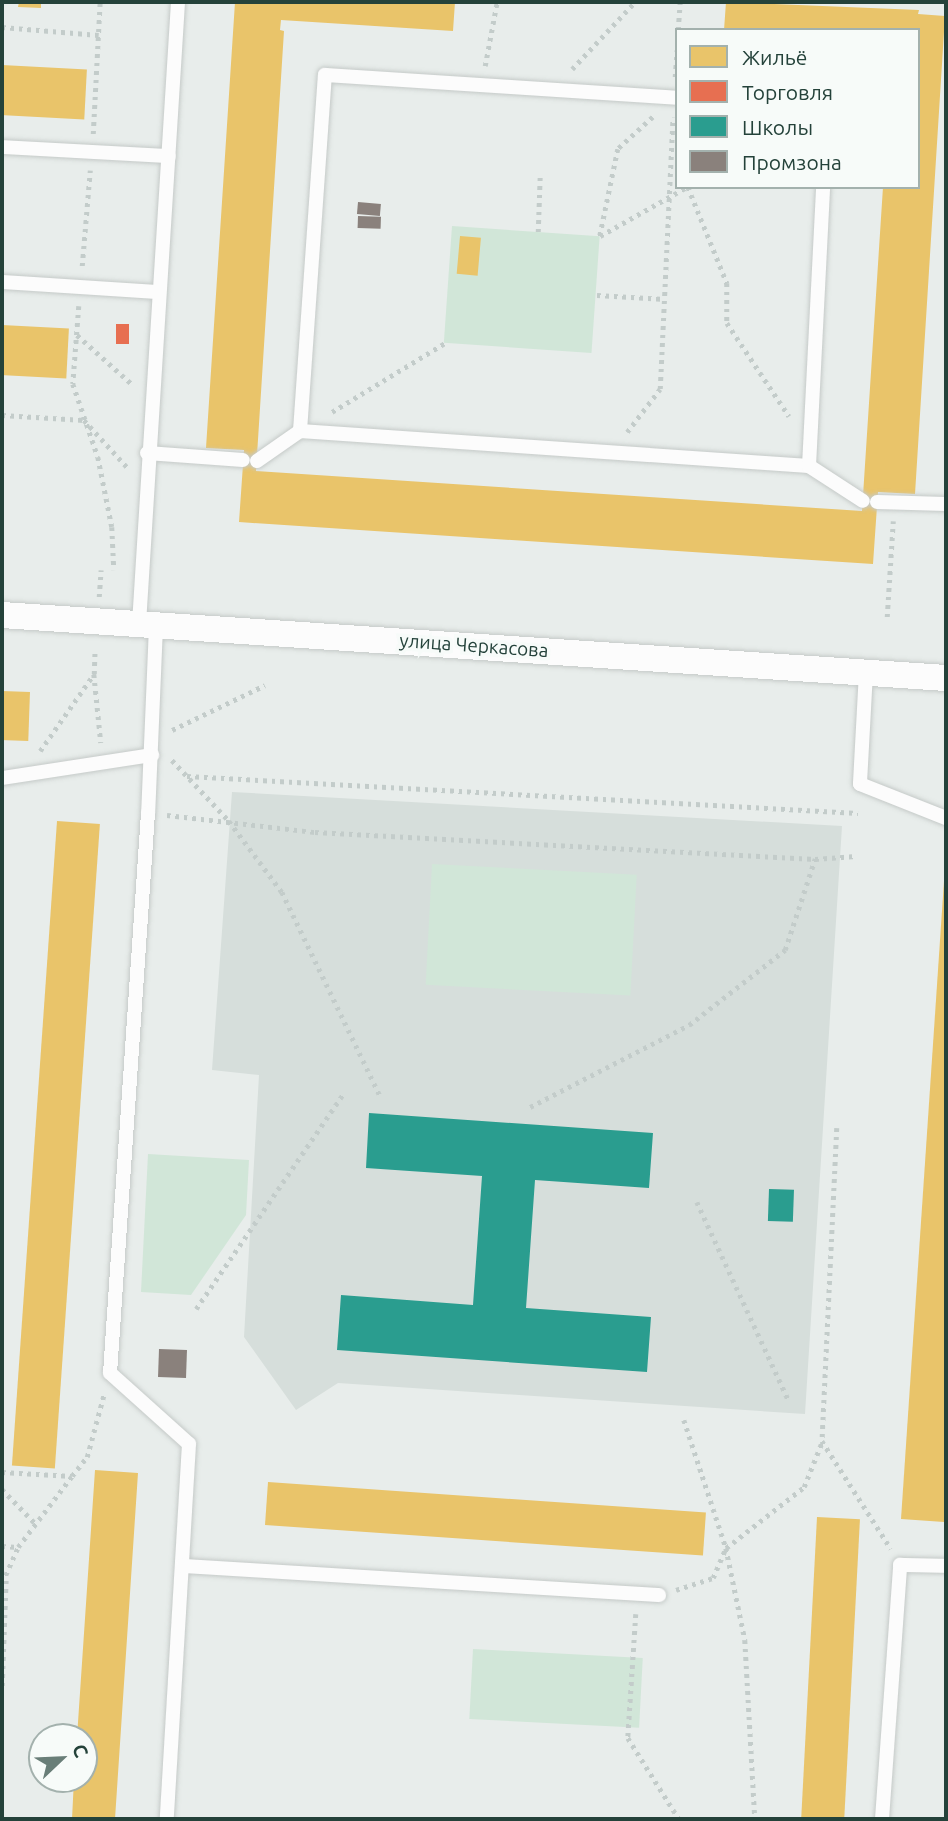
<!DOCTYPE html>
<meta charset="utf-8">
<style>
body{margin:0}
#map{position:relative;width:948px;height:1821px;overflow:hidden;background:#e8edeb;font-family:Ubuntu,sans-serif}
div>[style]{position:absolute}
.built>*{inset:0;background:#d6dedb}
.green>*{inset:0;background:#d1e6d8;transform-origin:0 0}
.homes>*{inset:0;background:#e9c46a;transform-origin:0 0}
.shops>*{inset:0;background:#e76f51;transform-origin:0 0}
.schools>*{inset:0;background:#2a9d8f;transform-origin:0 0}
.industry>*{inset:0;background:#8a817c;transform-origin:0 0}
.path>*{height:4.5px;margin-top:-2.25px;transform-origin:0;background:repeating-linear-gradient(90deg,#c3ccca 0 3.5px,transparent 0 8.5px)}
.roads{filter:drop-shadow(0 0 2px #c5cac8) drop-shadow(0 0 2px #c5cac8)}
.service>*{height:14px;margin:-7px;padding:0 7px;transform-origin:7px;border-radius:7px;background:#fcfcfc}
.minor>*{height:26px;margin:-13px;padding:0 13px;transform-origin:13px;border-radius:13px;background:#fcfcfc}
span{translate:-50% -50%;white-space:nowrap;text-align:center;line-height:1.15;-webkit-text-stroke:7px #f7fbf9;paint-order:stroke}
.street-label{font-size:19px;color:#24423a}
.frame{position:absolute;inset:0;border:4px solid #24423a;pointer-events:none}
.legend{position:absolute;left:675px;top:28px;width:245px;height:161px;box-sizing:border-box;background:#f7fbf9;border:2px solid #a3b1ad;margin:0;padding:9px 12px;list-style:none;font-size:21px;color:#24423a}
.legend li{display:flex;align-items:center;gap:14px;height:35px}
.legend b{width:35px;border:2px solid #a3b1ad}
.north{position:absolute;left:28px;top:1723px;width:70px;height:70px;box-sizing:border-box;background:#f7fbf9;border:2px solid #a3b1ad;border-radius:50%;rotate:67deg;font-size:19px;font-weight:700;line-height:28px;text-align:center;color:#24423a}
.north::after{content:'';display:block;margin:auto;width:24px;height:32px;background:#697e78;clip-path:polygon(50% 0,100% 100%,50% 72%,0 100%)}
</style>
<div id="map">
<div class="built">
<div style="clip-path:polygon(232px 792px,842px 826px,805px 1414px,338px 1383px,296px 1410px,244px 1337px,259px 1075px,212px 1070px)"></div>
</div>
<div class="green">
<div style="left:452px;top:226px;width:148px;height:117px;rotate:4deg"></div>
<div style="left:432px;top:864px;width:205px;height:121px;rotate:3deg"></div>
<div style="clip-path:polygon(148px 1154px,249px 1160px,246px 1215px,191px 1295px,141px 1292px)"></div>
<div style="left:473px;top:1649px;width:170px;height:70px;rotate:3deg"></div>
</div>
<div class="homes">
<div style="clip-path:polygon(19px 2px,41px 2px,41px 8px,18px 7px)"></div>
<div style="clip-path:polygon(235px 2px,455px 2px,453px 31px,281px 20px,280px 30px,284px 31px,256px 471px,862px 511px,883px 187px,918px 187px,918px 30px,724px 30px,726px 2px,919px 10px,918px 14px,945px 16px,915px 494px,878px 492px,873px 564px,239px 522px,244px 450px,206px 448px)"></div>
<div style="left:2px;top:65px;width:85px;height:50px;rotate:3deg"></div>
<div style="left:460px;top:236px;width:21px;height:38px;rotate:5deg"></div>
<div style="left:2px;top:325px;width:67px;height:50px;rotate:3deg"></div>
<div style="left:2px;top:691px;width:28px;height:49px;rotate:2deg"></div>
<div style="left:57px;top:821px;width:43px;height:646px;rotate:4deg"></div>
<div style="clip-path:polygon(944px 881px,946px 1491px,944px 1522px,901px 1519px)"></div>
<div style="clip-path:polygon(95px 1470px,138px 1473px,115px 1819px,72px 1819px,74px 1779px,84px 1779px,84px 1737px,77px 1737px)"></div>
<div style="left:268px;top:1482px;width:439px;height:43px;rotate:4deg"></div>
<div style="left:817px;top:1517px;width:43px;height:303px;rotate:3deg"></div>
</div>
<div class="shops">
<div style="left:116px;top:324px;width:13px;height:20px"></div>
</div>
<div class="schools">
<div style="clip-path:polygon(369px 1113px,653px 1133px,649px 1188px,535px 1180px,526px 1308px,651px 1317px,647px 1372px,337px 1350px,341px 1295px,473px 1305px,482px 1176px,366px 1168px)"></div>
<div style="left:769px;top:1189px;width:25px;height:32px;rotate:2deg"></div>
</div>
<div class="industry">
<div style="left:358px;top:202px;width:23px;height:12px;rotate:5deg"></div>
<div style="left:358px;top:216px;width:23px;height:12px;rotate:2deg"></div>
<div style="left:159px;top:1349px;width:28px;height:28px;rotate:2deg"></div>
</div>
<div class="path">
<div style="left:2px;top:27px;width:97px;rotate:4.7deg"></div>
<div style="left:678px;top:30px;width:28px;rotate:-86deg"></div>
<div style="left:485px;top:66px;width:65px;rotate:-79.4deg"></div>
<div style="left:572px;top:69px;width:92px;rotate:-46.8deg"></div>
<div style="left:675px;top:77px;width:27px;rotate:-86deg"></div>
<div style="left:653px;top:117px;width:47px;rotate:137.6deg"></div>
<div style="left:618px;top:149px;width:89px;rotate:101.7deg"></div>
<div style="left:600px;top:236px;width:100px;rotate:-29.4deg"></div>
<div style="left:93px;top:134px;width:132px;rotate:-87deg"></div>
<div style="left:688px;top:187px;width:104px;rotate:67.9deg"></div>
<div style="left:727px;top:283px;width:40px;rotate:90deg"></div>
<div style="left:727px;top:323px;width:112px;rotate:56.3deg"></div>
<div style="left:538px;top:232px;width:57px;rotate:-88deg"></div>
<div style="left:82px;top:266px;width:96px;rotate:-85.2deg"></div>
<div style="left:597px;top:295px;width:68px;rotate:3.4deg"></div>
<div style="left:79px;top:306px;width:78px;rotate:94.4deg"></div>
<div style="left:73px;top:384px;width:77px;rotate:71.1deg"></div>
<div style="left:98px;top:457px;width:71px;rotate:78.7deg"></div>
<div style="left:112px;top:527px;width:43px;rotate:87.3deg"></div>
<div style="left:77px;top:335px;width:75px;rotate:41.8deg"></div>
<div style="left:332px;top:412px;width:132px;rotate:-31.4deg"></div>
<div style="left:2px;top:415px;width:82px;rotate:3.5deg"></div>
<div style="left:84px;top:420px;width:65px;rotate:47.5deg"></div>
<div style="left:627px;top:432px;width:54px;rotate:-52.5deg"></div>
<div style="left:660px;top:389px;width:272px;rotate:-87.3deg"></div>
<div style="left:99px;top:597px;width:27px;rotate:-86deg"></div>
<div style="left:887px;top:617px;width:96px;rotate:-86.4deg"></div>
<div style="left:94px;top:674px;width:23px;rotate:-88deg"></div>
<div style="left:172px;top:730px;width:103px;rotate:-25.8deg"></div>
<div style="left:40px;top:751px;width:94px;rotate:-55deg"></div>
<div style="left:94px;top:674px;width:69px;rotate:84.2deg"></div>
<div style="left:172px;top:760px;width:83px;rotate:46.9deg"></div>
<div style="left:229px;top:821px;width:89px;rotate:53.3deg"></div>
<div style="left:282px;top:892px;width:226px;rotate:64.3deg"></div>
<div style="left:187px;top:776px;width:672px;rotate:3.16deg"></div>
<div style="left:167px;top:815px;width:149px;rotate:6.6deg"></div>
<div style="left:315px;top:832px;width:501px;rotate:3.09deg"></div>
<div style="left:815px;top:859px;width:41px;rotate:-4.2deg"></div>
<div style="left:530px;top:1107px;width:179px;rotate:-27.3deg"></div>
<div style="left:689px;top:1025px;width:122px;rotate:-38deg"></div>
<div style="left:785px;top:950px;width:96px;rotate:-71.8deg"></div>
<div style="left:837px;top:1128px;width:313px;rotate:92.7deg"></div>
<div style="left:822px;top:1441px;width:128px;rotate:57.4deg"></div>
<div style="left:697px;top:1202px;width:217px;rotate:65.2deg"></div>
<div style="left:196px;top:1309px;width:262px;rotate:-55.6deg"></div>
<div style="left:684px;top:1420px;width:135px;rotate:71.8deg"></div>
<div style="left:726px;top:1548px;width:94px;rotate:78.3deg"></div>
<div style="left:745px;top:1640px;width:179px;rotate:86.8deg"></div>
<div style="left:2px;top:1472px;width:70px;rotate:3.3deg"></div>
<div style="left:72px;top:1476px;width:24px;rotate:-52deg"></div>
<div style="left:87px;top:1457px;width:65px;rotate:-74.9deg"></div>
<div style="left:2px;top:1489px;width:47px;rotate:45.9deg"></div>
<div style="left:2px;top:1546px;width:16px;rotate:4deg"></div>
<div style="left:2px;top:1583px;width:39px;rotate:-66deg"></div>
<div style="left:18px;top:1547px;width:89px;rotate:-52.7deg"></div>
<div style="left:676px;top:1590px;width:39px;rotate:-18deg"></div>
<div style="left:713px;top:1578px;width:33px;rotate:-67deg"></div>
<div style="left:726px;top:1548px;width:99px;rotate:-38deg"></div>
<div style="left:804px;top:1487px;width:48px;rotate:-68.2deg"></div>
<div style="left:636px;top:1614px;width:124px;rotate:93.7deg"></div>
<div style="left:628px;top:1738px;width:96px;rotate:57.8deg"></div>
<div style="left:2px;top:1686px;width:107px;rotate:-87.9deg"></div>
</div>
<div class="roads">
<div class="service">
<div style="left:2px;top:147px;width:167px;rotate:3.1deg"></div>
<div style="left:2px;top:282px;width:156px;rotate:3.7deg"></div>
<div style="left:300px;top:431px;width:357px;rotate:-86deg"></div>
<div style="left:325px;top:75px;width:353px;rotate:3.7deg"></div>
<div style="left:147px;top:453px;width:96px;rotate:4.2deg"></div>
<div style="left:257px;top:461px;width:52px;rotate:-34.9deg"></div>
<div style="left:300px;top:431px;width:510px;rotate:3.93deg"></div>
<div style="left:809px;top:466px;width:64px;rotate:32.9deg"></div>
<div style="left:809px;top:466px;width:279px;rotate:-87.1deg"></div>
<div style="left:877px;top:502px;width:69px;rotate:1.7deg"></div>
<div style="left:139px;top:624px;width:623px;rotate:-86.41deg"></div>
<div style="left:156px;top:626px;width:187px;rotate:92.4deg"></div>
<div style="left:148px;top:813px;width:561px;rotate:93.88deg"></div>
<div style="left:110px;top:1373px;width:106px;rotate:41.9deg"></div>
<div style="left:189px;top:1444px;width:376px;rotate:93.4deg"></div>
<div style="left:866px;top:672px;width:112px;rotate:93.1deg"></div>
<div style="left:860px;top:784px;width:92px;rotate:21.6deg"></div>
<div style="left:2px;top:778px;width:152px;rotate:-8.7deg"></div>
<div style="left:183px;top:1566px;width:477px;rotate:3.5deg"></div>
<div style="left:882px;top:1819px;width:255px;rotate:-85.9deg"></div>
<div style="left:900px;top:1565px;width:46px;rotate:1.2deg"></div>
</div>
<div class="minor">
<div style="left:2px;top:615px;width:946px;rotate:3.82deg"></div>
</div>
</div>
<div class="street-label">
<span style="left:474px;top:646px;rotate:4deg">улица Черкасова</span>
</div>
<div class="frame"></div>
<ul class="legend">
<li><b style="height:19px;background:#e9c46a"></b>Жильё</li>
<li><b style="height:19px;background:#e76f51"></b>Торговля</li>
<li><b style="height:19px;background:#2a9d8f"></b>Школы</li>
<li><b style="height:19px;background:#8a817c"></b>Промзона</li>
</ul>
<div class="north">С</div>
</div>
